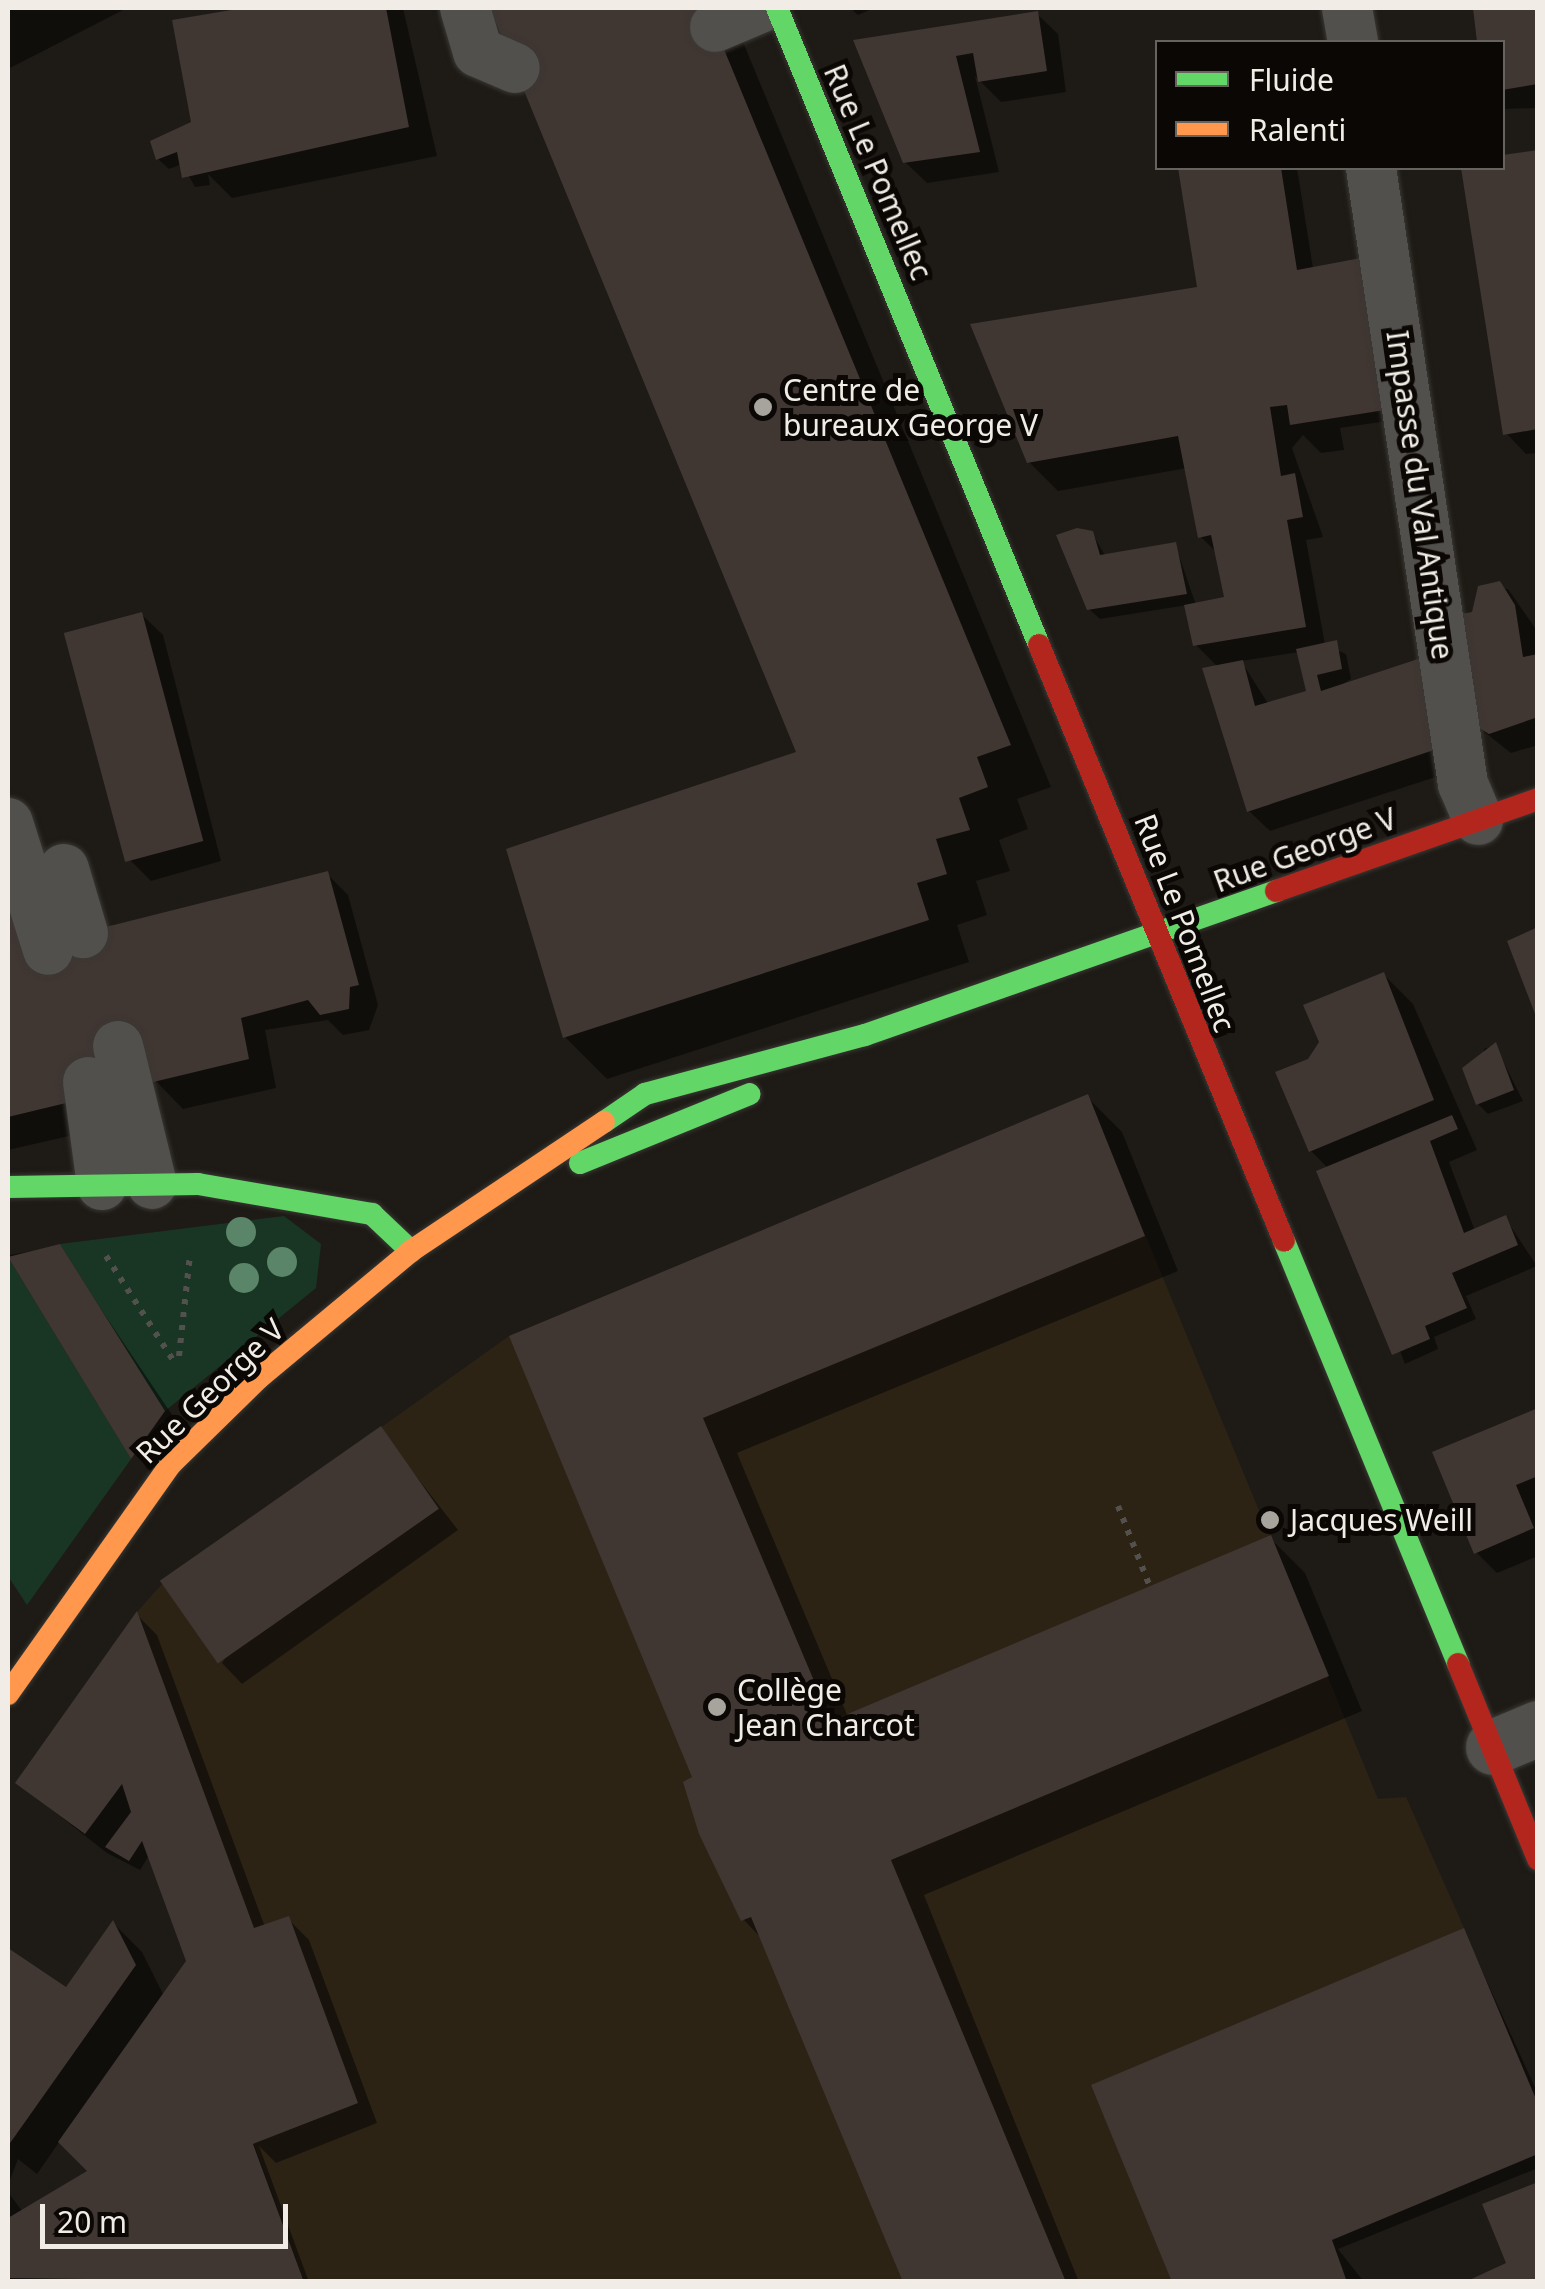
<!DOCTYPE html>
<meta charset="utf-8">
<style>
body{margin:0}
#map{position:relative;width:1545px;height:2289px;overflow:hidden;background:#1e1b16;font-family:"Noto Sans",sans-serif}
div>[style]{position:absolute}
.built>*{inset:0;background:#2c2315}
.green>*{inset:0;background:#193625}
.shadow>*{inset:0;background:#0007}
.building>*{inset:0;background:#403632;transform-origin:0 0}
.path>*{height:6px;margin-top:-3px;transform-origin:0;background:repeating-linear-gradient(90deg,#53514d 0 5px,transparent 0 13px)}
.roads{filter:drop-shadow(0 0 2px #3a3834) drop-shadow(0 0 2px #3a3834)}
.lane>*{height:50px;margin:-25px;padding:0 25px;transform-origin:25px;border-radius:25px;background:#52504c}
.street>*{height:55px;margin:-27.5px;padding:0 27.5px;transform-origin:27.5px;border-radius:27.5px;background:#52504c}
.fast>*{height:22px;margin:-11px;padding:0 11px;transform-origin:11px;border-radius:11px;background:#63d668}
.slow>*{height:22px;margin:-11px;padding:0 11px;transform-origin:11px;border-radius:11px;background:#ff974d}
.jam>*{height:22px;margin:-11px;padding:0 11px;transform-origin:11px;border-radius:11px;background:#b3261e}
.trees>*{width:30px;height:30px;margin:-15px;border-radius:50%;background:#5a8568}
.dots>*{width:28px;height:28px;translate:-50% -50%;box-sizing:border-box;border:5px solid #0a0704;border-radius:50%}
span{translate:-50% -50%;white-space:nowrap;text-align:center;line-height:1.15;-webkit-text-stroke:10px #0a0704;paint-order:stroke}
.street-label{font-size:30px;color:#f1ede6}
.poi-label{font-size:30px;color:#f1ede6}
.left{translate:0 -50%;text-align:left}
.frame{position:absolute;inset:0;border:10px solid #f1ede6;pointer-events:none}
.legend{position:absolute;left:1155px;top:40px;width:350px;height:130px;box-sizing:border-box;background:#0a0704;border:2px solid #66635e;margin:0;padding:12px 18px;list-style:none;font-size:30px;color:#f1ede6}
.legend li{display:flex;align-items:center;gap:20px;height:50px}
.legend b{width:50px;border:2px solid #66635e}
.scale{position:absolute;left:40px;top:2204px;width:248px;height:45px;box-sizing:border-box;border:5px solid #f1ede6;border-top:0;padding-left:12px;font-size:30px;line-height:35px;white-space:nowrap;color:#f1ede6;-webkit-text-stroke:8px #0a0704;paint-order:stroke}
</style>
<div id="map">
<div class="built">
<div style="clip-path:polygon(951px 1152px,1116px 1164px,1378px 1799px,1406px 1797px,1464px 1928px,1226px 2281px,304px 2281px,122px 1784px,137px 1612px,162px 1584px,509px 1336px)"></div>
</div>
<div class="green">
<div style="clip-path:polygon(284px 1216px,321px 1244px,316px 1288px,165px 1411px,60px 1244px)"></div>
<div style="clip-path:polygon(8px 1257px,131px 1459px,27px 1605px,8px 1576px)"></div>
</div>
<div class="shadow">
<div style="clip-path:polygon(8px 8px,127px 8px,8px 69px)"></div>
<div style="clip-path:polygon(257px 8px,403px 8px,437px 156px,232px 198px,208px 174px,210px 185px,195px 187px,182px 164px,169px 169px,158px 159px,196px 131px,175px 22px)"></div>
<div style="clip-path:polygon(493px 8px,729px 8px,1051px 787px,1017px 799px,1028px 829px,999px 840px,1010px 871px,976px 881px,987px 915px,957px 925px,969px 962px,607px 1079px,565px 1037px,799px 753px)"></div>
<div style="clip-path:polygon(850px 8px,874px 8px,858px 15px)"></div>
<div style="clip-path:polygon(1475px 8px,1538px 8px,1538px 108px,1502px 109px,1502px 42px,1479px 42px)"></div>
<div style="clip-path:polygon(1037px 14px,1058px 34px,1066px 92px,1001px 102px,975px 76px,999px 172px,927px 183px,905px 162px,857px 42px)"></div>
<div style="clip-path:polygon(1538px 152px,1538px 453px,1526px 454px,1506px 433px,1464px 168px,1502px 168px)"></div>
<div style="clip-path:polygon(evenodd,1180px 168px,1297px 168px,1313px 268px,1394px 420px,1340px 428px,1344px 450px,1321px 453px,1303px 435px,1292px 448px,1323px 537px,1306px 540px,1325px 645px,1346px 654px,1351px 679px,1335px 689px,1421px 661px,1454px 771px,1270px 831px,1249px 811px,1218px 667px,1196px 645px,1187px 605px,1100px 619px,1089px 609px,1092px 533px,1106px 557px,1175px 544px,1196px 605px,1227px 598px,1218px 554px,1200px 536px,1187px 468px,1058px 491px,1029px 462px,1200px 287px,1180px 168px,1299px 652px,1309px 693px,1269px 705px,1241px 661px,1299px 652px)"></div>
<div style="clip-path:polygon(1480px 588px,1508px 589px,1535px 628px,1538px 745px,1511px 753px,1468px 719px)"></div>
<div style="clip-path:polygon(142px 615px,163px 635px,221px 861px,151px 881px,130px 860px)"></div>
<div style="clip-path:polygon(8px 820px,54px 951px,327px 874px,348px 895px,378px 1005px,369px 1030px,343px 1035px,328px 1020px,265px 1030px,276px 1088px,183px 1109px,154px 1079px,131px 1079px,143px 1119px,8px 1150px)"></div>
<div style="clip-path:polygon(1384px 975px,1413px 1004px,1477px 1150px,1449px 1162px,1475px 1231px,1505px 1218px,1537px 1266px,1466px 1296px,1476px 1319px,1434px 1337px,1438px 1349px,1405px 1364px,1329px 1169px,1311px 1151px,1309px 1061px)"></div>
<div style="clip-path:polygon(1495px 1045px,1523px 1101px,1488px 1114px,1478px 1104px,1484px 1049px)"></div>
<div style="clip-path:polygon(1087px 1097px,1122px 1132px,1178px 1271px,737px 1453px,848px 1717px,1270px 1538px,1305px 1573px,1362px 1711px,924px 1895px,1079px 2282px,908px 2282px,762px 1939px,744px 1920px,696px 1779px,512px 1337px)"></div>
<div style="clip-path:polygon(59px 1247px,185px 1434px,153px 1478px,9px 1255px)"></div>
<div style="clip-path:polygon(1538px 1410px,1538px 1556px,1497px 1573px,1476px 1552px)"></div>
<div style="clip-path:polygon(380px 1430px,458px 1530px,242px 1684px,222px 1663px)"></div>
<div style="clip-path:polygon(137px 1615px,157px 1635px,265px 1927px,288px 1919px,309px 1940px,377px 2123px,276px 2163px,259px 2146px,309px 2282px,8px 2282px,8px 2192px,22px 2211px,91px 2171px,60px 2141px,37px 2174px,18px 2159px,8px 2185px,8px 1951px,66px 1990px,114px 1924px,142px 1952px,164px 1996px,189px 1962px,150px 1854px,140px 1870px,107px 1853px,18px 1783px)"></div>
<div style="clip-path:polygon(1464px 1931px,1538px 2094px,1538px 2168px,1338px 2249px,1364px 2282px,1175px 2282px)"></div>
</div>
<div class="building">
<div style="clip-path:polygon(243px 8px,386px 8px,409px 127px,182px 178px,177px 152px,156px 160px,150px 141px,191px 122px,172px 20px)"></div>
<div style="clip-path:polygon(490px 8px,707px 8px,1011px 745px,977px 757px,988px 787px,959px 798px,970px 830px,936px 839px,947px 874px,917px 883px,929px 920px,563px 1038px,506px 849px,796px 752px)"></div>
<div style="clip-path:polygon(1473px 8px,1538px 8px,1538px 84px,1502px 90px,1502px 42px,1477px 42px)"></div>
<div style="clip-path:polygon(1038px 11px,1047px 71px,978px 82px,973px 53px,956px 56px,980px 152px,903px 163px,853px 40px)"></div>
<div style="clip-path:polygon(1538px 150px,1538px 429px,1503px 435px,1461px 168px,1502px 168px,1502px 155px)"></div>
<div style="clip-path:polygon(1178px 168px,1281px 168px,1297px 270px,1361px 258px,1385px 410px,1290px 425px,1287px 405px,1270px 407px,1281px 476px,1295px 473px,1303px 517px,1287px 520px,1306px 627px,1193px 646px,1184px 605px,1224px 597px,1211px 535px,1198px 538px,1178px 436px,1027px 463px,970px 324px,1197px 287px)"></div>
<div style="clip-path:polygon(1077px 528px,1093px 531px,1100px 555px,1176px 542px,1187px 594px,1087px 610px,1056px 535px)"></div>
<div style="clip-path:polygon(1500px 581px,1515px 605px,1523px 657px,1538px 654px,1538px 717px,1489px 734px,1466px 720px,1450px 616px,1472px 612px,1478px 586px)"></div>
<div style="left:142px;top:612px;width:237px;height:81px;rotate:75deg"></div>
<div style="clip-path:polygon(1337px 640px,1342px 669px,1317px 675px,1321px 691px,1421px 658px,1434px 750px,1247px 812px,1202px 668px,1243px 660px,1255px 706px,1306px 691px,1296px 649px)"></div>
<div style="clip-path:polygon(328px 871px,359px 985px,350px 987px,349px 1009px,320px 1015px,308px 1000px,241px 1018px,249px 1059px,8px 1117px,8px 893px,62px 938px)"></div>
<div style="clip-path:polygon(1538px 927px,1538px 1019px,1537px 1019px,1507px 941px)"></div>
<div style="clip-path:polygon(1384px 972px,1434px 1100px,1309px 1152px,1275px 1072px,1308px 1059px,1319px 1042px,1303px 1005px)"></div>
<div style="clip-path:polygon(1496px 1042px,1514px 1090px,1476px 1105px,1462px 1068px)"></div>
<div style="clip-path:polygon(1088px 1094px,1145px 1236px,703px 1418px,831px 1721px,1271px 1535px,1329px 1676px,891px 1860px,1066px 2282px,903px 2282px,751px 1917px,741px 1921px,699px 1834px,683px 1782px,692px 1777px,509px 1336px)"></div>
<div style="clip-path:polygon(1452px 1115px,1458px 1129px,1430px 1141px,1464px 1233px,1506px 1215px,1518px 1245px,1452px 1273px,1467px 1308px,1425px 1326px,1430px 1339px,1392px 1355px,1316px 1171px)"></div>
<div style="clip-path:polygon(60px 1244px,165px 1411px,131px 1459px,8px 1257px)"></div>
<div style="clip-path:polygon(1538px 1408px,1538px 1476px,1516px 1485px,1534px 1528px,1474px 1554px,1432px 1452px)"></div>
<div style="left:381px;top:1426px;width:101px;height:270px;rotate:55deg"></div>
<div style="clip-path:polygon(137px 1611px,254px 1928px,289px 1916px,358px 2103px,253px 2144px,304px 2282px,8px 2278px,8px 2218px,87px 2171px,58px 2142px,186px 1961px,142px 1841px,129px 1861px,105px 1847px,131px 1812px,122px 1784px,85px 1834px,15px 1783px)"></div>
<div style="clip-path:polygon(113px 1920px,136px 1965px,8px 2146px,8px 1948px,66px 1987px)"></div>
<div style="clip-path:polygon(1464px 1928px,1538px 2104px,1538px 2154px,1332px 2240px,1347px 2282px,1172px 2282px,1091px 2085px)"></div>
<div style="clip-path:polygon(1538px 2182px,1538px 2282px,1465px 2282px,1506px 2263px,1482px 2204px)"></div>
</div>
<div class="path">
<div style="left:106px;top:1256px;width:127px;rotate:57.2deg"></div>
<div style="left:179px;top:1356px;width:103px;rotate:-83.8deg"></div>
<div style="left:1118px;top:1506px;width:87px;rotate:68.4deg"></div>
</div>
<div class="roads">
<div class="lane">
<div style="left:465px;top:8px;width:46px;rotate:73.5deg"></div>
<div style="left:478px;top:52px;width:40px;rotate:23.4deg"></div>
<div style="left:1347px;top:8px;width:35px;rotate:80deg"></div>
<div style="left:715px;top:27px;width:49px;rotate:-22.9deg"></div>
<div style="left:1371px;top:168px;width:623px;rotate:81.51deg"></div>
<div style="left:1463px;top:784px;width:39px;rotate:67deg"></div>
<div style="left:8px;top:823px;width:133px;rotate:72.5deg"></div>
<div style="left:64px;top:869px;width:67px;rotate:73.5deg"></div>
<div style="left:118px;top:1046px;width:142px;rotate:76.2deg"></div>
<div style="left:88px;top:1082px;width:104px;rotate:82.3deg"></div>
</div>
<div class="street">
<div style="left:1493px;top:1747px;width:49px;rotate:-22.9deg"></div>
</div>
<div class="fast">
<div style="left:777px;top:8px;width:689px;rotate:67.64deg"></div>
<div style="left:604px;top:1122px;width:50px;rotate:-34.3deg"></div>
<div style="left:645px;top:1094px;width:228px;rotate:-15deg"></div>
<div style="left:865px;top:1035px;width:435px;rotate:-19.3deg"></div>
<div style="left:580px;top:1163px;width:183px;rotate:-22.1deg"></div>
<div style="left:8px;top:1187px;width:190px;rotate:-0.9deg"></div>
<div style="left:198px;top:1184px;width:177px;rotate:9.8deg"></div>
<div style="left:372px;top:1214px;width:54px;rotate:43.5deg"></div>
<div style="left:1284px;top:1241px;width:457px;rotate:67.6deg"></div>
</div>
<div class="slow">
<div style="left:8px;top:1694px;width:281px;rotate:-54.7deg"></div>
<div style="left:170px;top:1465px;width:126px;rotate:-44.4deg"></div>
<div style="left:260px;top:1377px;width:197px;rotate:-39.8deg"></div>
<div style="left:411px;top:1251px;width:232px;rotate:-33.8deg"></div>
</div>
<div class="jam">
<div style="left:1039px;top:645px;width:644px;rotate:67.65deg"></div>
<div style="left:1276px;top:891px;width:278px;rotate:-19.3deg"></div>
<div style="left:1458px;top:1664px;width:211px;rotate:67.7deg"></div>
</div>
</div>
<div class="trees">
<div style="left:241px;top:1232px"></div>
<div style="left:282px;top:1262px"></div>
<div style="left:244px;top:1278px"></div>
</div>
<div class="dots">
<div style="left:763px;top:407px;background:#a7a49d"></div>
<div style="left:1270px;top:1520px;background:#a7a49d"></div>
<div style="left:717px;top:1707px;background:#a7a49d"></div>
</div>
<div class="street-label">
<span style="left:878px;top:172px;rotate:67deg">Rue Le Pomellec</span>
<span style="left:1420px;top:495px;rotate:82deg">Impasse du Val Antique</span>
<span style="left:1305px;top:850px;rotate:-20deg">Rue George V</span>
<span style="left:1185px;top:923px;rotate:69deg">Rue Le Pomellec</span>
<span style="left:210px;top:1391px;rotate:-44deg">Rue George V</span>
</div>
<div class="poi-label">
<span class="left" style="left:783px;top:407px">Centre de<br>bureaux George V</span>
<span class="left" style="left:1290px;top:1520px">Jacques Weill</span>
<span class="left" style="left:737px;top:1707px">Collège<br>Jean Charcot</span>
</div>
<div class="frame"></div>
<ul class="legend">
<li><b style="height:12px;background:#63d668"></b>Fluide</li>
<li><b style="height:12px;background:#ff974d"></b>Ralenti</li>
</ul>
<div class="scale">20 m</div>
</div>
